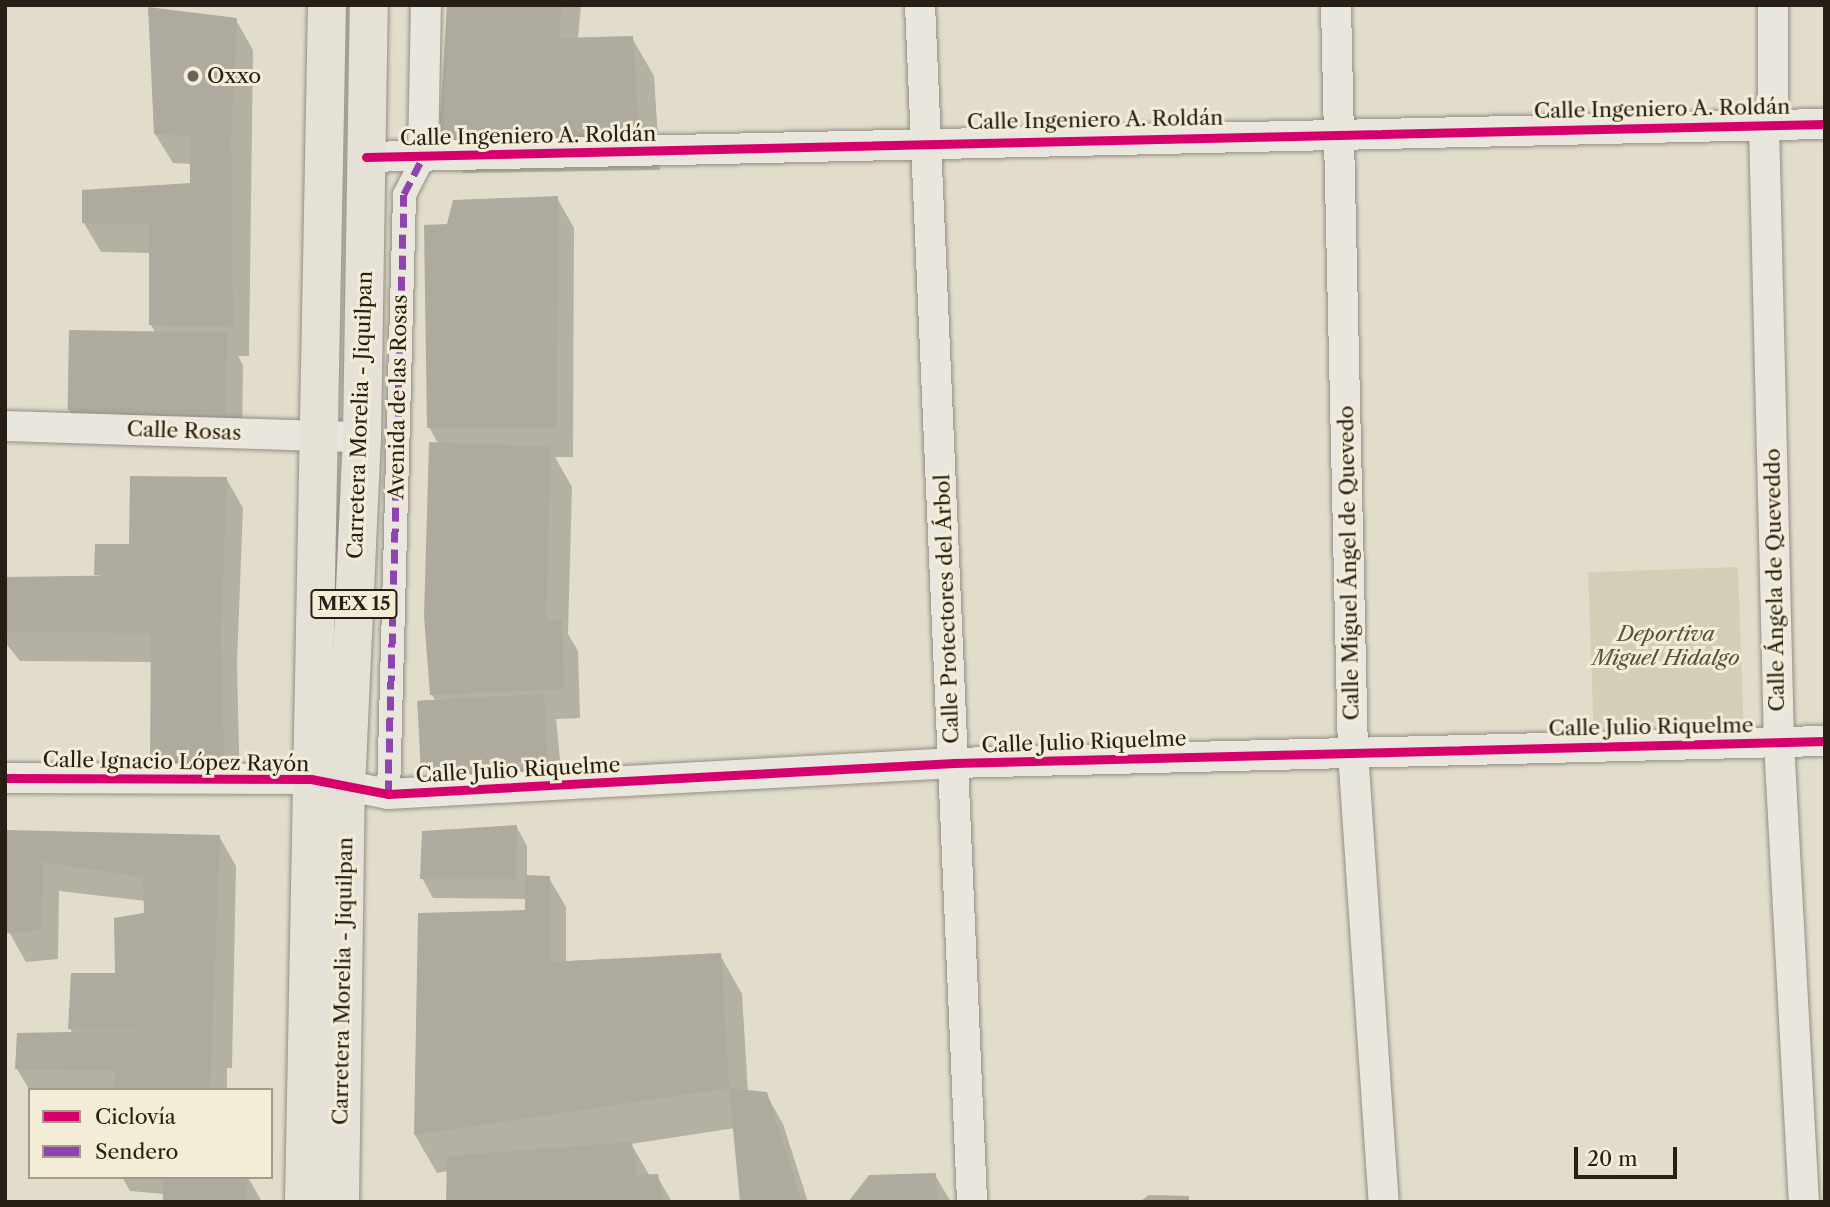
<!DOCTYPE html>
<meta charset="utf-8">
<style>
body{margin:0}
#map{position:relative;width:1830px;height:1207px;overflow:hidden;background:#e2ddcb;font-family:"Libre Caslon Text",serif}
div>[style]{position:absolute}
.green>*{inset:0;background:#d5ceb6;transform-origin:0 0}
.shadow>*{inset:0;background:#0003}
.building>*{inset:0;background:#aeaa9d;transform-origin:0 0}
.roads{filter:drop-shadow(0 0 2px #928e83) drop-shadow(0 0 2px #928e83)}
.pedestrian>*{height:23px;margin:-11.5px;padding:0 11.5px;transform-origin:11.5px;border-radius:11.5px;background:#e9e6dd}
.minor>*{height:30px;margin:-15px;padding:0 15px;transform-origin:15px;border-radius:15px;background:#e9e6dd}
.primary>*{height:38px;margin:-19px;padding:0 19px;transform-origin:19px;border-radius:19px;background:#e5e1d7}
.quiet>*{height:7px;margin-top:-3.5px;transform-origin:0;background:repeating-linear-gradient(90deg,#8e44ad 0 14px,transparent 0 21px)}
.cycleway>*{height:9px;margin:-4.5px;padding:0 4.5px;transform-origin:4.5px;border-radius:4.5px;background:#d6006c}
.dots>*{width:19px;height:19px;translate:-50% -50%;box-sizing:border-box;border:4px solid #f3ecd7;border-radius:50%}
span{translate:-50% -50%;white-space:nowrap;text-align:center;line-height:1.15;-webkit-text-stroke:6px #f3ecd7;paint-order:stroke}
.shield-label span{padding:2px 5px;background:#f3ecd7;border:2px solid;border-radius:5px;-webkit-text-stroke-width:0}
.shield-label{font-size:19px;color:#271e15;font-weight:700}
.poi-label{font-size:21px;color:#271e15}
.left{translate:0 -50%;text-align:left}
.street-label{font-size:21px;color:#271e15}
.park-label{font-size:21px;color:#584f40;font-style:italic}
.frame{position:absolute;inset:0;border:7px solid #271e15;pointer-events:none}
.legend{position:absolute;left:28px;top:1088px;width:245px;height:91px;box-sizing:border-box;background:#f3ecd7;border:2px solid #a19a89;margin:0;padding:9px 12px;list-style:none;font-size:21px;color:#271e15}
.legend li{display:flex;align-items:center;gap:14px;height:35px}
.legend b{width:35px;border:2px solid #a19a89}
.scale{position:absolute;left:1574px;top:1147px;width:103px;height:32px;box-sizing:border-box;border:4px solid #271e15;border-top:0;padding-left:9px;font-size:21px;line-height:24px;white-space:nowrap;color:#271e15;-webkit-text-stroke:5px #f3ecd7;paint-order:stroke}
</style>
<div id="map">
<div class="green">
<div style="left:1738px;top:567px;width:152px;height:150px;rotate:88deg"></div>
</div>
<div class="shadow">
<div style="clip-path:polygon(449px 5px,581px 5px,578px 39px,632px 38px,654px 76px,660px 170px,463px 173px,441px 135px)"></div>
<div style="clip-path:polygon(236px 20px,253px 50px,249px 356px,238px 356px,243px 365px,242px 442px,86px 439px,69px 410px,156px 334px,151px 325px,151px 253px,101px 252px,84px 223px,192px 185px,192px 164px,173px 163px,155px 134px)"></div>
<div style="clip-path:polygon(557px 198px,574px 228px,573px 457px,555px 457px,572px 487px,568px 634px,578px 651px,580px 718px,556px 719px,563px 789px,439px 794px,422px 764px,419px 701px,435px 700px,432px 695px,439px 445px,429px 427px,449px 226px)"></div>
<div style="clip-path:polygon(226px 478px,243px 508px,237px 663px,240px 793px,169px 792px,152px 762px,153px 662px,20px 661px,5px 642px,5px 579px,98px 577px,131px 546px)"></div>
<div style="clip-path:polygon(516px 826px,527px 846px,527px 877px,549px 878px,566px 907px,566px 961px,720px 955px,742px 994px,748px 1092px,766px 1094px,783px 1124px,808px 1202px,741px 1202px,735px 1128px,631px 1144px,650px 1176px,657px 1176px,672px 1202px,447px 1202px,448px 1171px,437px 1173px,415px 1135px,418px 965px,527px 911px,527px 899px,433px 898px,422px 878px)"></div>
<div style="clip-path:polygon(8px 831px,219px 836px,236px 866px,232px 1068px,227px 1068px,227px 1090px,30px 1091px,17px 1069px,73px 1034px,70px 1029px,117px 974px,146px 914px,146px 901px,59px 891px,58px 959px,26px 962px,9px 932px)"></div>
<div style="clip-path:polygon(935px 1175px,951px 1202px,850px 1202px)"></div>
<div style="clip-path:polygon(122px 1177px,248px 1177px,262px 1202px,165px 1202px,164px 1194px,130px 1191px)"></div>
</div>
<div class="building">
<div style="clip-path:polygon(447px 5px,562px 5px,559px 38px,633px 36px,639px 133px,439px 136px)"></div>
<div style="clip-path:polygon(148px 7px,237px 18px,231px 137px,233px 327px,149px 325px,149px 224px,82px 223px,82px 190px,190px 183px,190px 136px,154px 134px)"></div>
<div style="clip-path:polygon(558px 196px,557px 428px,427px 428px,424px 225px,447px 224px,453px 200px)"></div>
<div style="left:69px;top:330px;width:158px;height:80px;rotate:1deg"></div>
<div style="clip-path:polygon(429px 442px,551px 447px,546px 620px,562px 619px,564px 689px,430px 695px,424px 616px)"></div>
<div style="clip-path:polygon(130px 476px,227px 477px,221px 633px,224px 764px,150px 762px,151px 633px,5px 632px,5px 577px,143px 575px,94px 575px,95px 544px,129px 544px)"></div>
<div style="left:544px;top:694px;width:66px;height:127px;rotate:87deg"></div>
<div style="clip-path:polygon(517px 825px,516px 879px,420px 879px,422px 831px)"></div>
<div style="clip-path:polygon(6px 830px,220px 835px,210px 1090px,114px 1090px,115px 1070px,15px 1069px,17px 1033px,174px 1030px,68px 1029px,71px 973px,115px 973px,114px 918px,144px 913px,143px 877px,43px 862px,42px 930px,7px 933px)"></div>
<div style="clip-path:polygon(525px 875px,550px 876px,550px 962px,721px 953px,729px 1088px,767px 1092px,800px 1197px,806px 1202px,740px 1202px,729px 1088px,414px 1135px,418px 913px,525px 910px)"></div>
<div style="clip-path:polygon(632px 1142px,637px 1175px,658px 1174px,663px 1202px,446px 1202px,447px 1156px)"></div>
<div style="clip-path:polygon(936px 1173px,937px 1202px,848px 1202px,869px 1175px)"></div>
<div style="left:163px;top:1177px;width:84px;height:25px"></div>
<div style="clip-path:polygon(1149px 1195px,1189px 1196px,1189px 1202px,1139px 1202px)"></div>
</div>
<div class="roads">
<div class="pedestrian">
<div style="left:388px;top:794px;width:600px;rotate:-88.47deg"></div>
<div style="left:404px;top:194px;width:42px;rotate:-62.8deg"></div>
</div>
<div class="minor">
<div style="left:920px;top:5px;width:1198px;rotate:87.51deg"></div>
<div style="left:1336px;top:5px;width:747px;rotate:88.7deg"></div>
<div style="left:1353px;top:752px;width:451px;rotate:86.1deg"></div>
<div style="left:1773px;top:5px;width:92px;rotate:90deg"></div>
<div style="left:1773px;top:97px;width:29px;rotate:108deg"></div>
<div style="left:1764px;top:125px;width:617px;rotate:88.61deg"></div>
<div style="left:1779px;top:742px;width:461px;rotate:86.9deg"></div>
<div style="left:366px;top:157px;width:1459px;rotate:-1.3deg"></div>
<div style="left:423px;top:157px;width:152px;rotate:-88.9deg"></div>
<div style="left:5px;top:426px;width:357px;rotate:1.8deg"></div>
<div style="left:5px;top:778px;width:306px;rotate:0.2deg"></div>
<div style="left:311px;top:779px;width:78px;rotate:11deg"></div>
<div style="left:388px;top:794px;width:567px;rotate:-3.13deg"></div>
<div style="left:954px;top:763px;width:871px;rotate:-1.45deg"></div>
</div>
<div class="primary">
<div style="left:304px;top:1202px;width:1197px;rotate:-88.9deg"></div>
<div style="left:340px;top:1202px;width:414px;rotate:-89.2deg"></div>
<div style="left:346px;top:788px;width:351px;rotate:-87.4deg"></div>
<div style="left:362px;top:437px;width:432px;rotate:-89.1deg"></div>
</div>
</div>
<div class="quiet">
<div style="left:388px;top:794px;width:600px;rotate:-88.47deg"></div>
<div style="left:404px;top:194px;width:42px;rotate:-62.8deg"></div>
</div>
<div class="cycleway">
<div style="left:366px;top:157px;width:1459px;rotate:-1.3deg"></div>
<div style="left:5px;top:778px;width:306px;rotate:0.2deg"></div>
<div style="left:311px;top:779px;width:78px;rotate:11deg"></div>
<div style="left:388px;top:794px;width:567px;rotate:-3.13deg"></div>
<div style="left:954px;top:763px;width:871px;rotate:-1.45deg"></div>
</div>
<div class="dots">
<div style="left:193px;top:76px;background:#686155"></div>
</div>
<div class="shield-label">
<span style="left:354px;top:604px">MEX 15</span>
</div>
<div class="poi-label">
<span class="left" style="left:207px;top:76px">Oxxo</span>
</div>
<div class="street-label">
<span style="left:1662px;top:109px;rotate:-1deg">Calle Ingeniero A. Roldán</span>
<span style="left:1095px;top:120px;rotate:-1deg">Calle Ingeniero A. Roldán</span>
<span style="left:528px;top:136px;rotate:-1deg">Calle Ingeniero A. Roldán</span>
<span style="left:398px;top:397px;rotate:-89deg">Avenida de las Rosas</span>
<span style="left:360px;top:415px;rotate:-88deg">Carretera Morelia - Jiquilpan</span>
<span style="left:184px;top:431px;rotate:2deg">Calle Rosas</span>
<span style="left:1349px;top:563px;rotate:-91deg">Calle Miguel Ángel de Quevedo</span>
<span style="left:1775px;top:580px;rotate:-91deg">Calle Ángela de Queveddo</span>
<span style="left:947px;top:609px;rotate:-92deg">Calle Protectores del Árbol</span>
<span style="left:1651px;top:727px;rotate:-1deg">Calle Julio Riquelme</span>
<span style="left:1084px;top:742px;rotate:-2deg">Calle Julio Riquelme</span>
<span style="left:176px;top:762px;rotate:1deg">Calle Ignacio López Rayón</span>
<span style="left:518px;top:770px;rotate:-3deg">Calle Julio Riquelme</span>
<span style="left:343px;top:981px;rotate:-89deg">Carretera Morelia - Jiquilpan</span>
</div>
<div class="park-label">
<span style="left:1666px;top:646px">Deportiva<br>Miguel Hidalgo</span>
</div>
<div class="frame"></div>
<ul class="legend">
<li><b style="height:9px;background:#d6006c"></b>Ciclovía</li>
<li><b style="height:9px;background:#8e44ad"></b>Sendero</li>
</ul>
<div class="scale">20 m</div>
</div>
